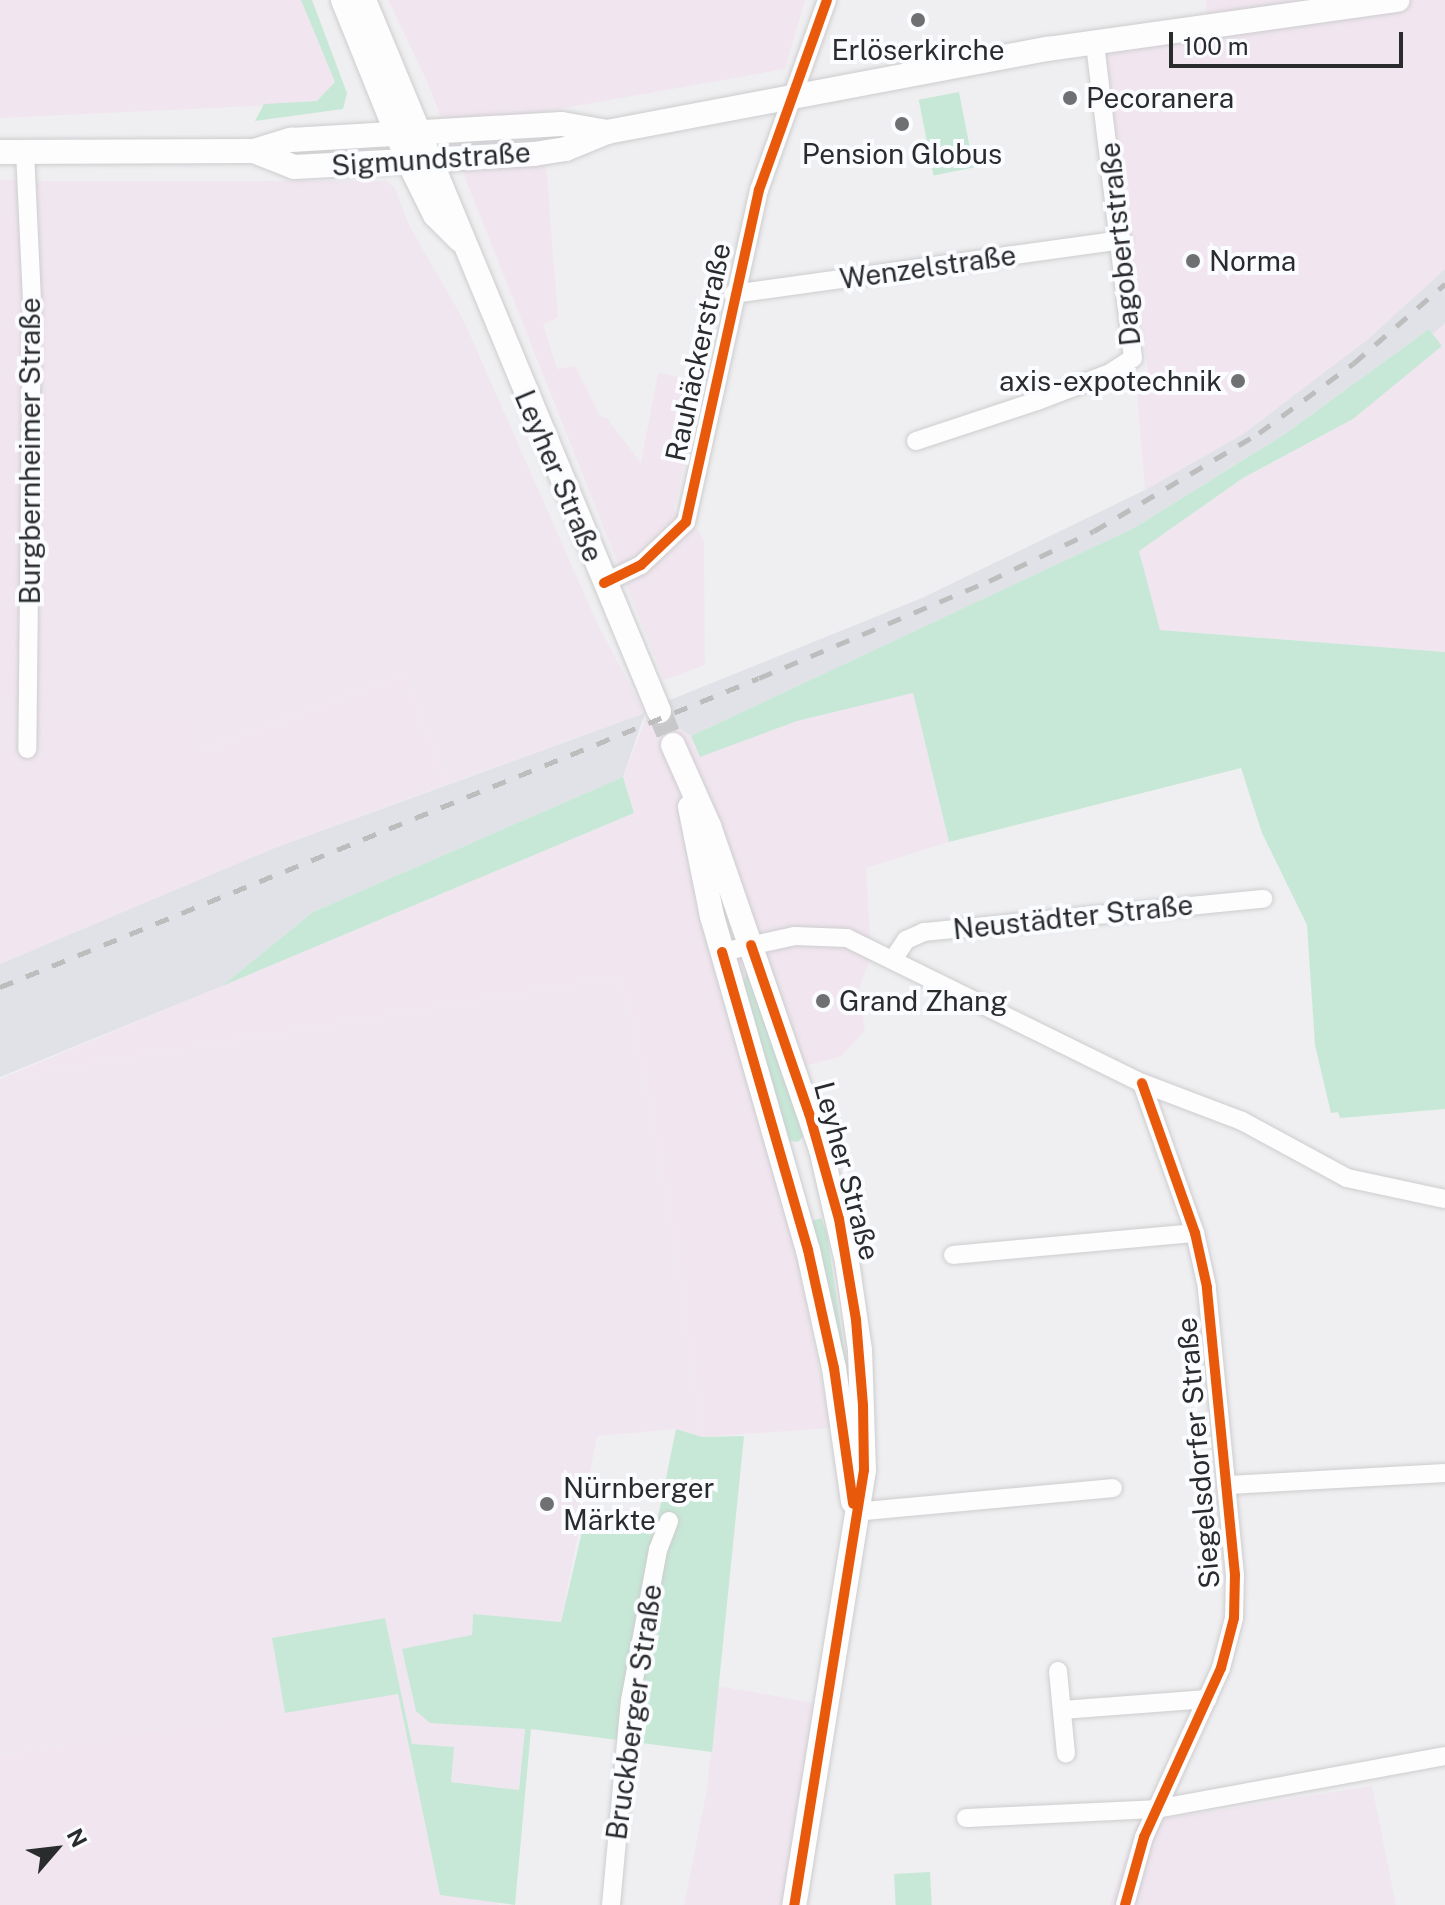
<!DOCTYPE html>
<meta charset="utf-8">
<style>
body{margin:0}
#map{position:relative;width:1445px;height:1905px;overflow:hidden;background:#efeff1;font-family:"Public Sans",sans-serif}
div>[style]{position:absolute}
.commercial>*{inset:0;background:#f0e6f0}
.industrial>*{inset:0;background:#f1e6ef}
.built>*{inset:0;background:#e1e2e8}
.green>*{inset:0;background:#c7e8d7;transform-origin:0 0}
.secondary-tunnel>*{height:24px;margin-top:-12px;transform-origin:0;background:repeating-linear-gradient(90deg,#c8c8ca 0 24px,transparent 0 36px)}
.roads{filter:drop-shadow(0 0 2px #cdcdcf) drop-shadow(0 0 2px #cdcdcf)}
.minor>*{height:18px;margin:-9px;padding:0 9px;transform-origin:9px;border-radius:9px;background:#fdfdfd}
.secondary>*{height:24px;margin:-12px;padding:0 12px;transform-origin:12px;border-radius:12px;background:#fdfdfd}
.rail>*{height:5px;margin-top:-2.5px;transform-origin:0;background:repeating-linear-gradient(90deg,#bdbdbe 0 14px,transparent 0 28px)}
.cycleway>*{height:10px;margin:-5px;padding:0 5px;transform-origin:5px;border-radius:5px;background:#e8590c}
.dots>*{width:22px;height:22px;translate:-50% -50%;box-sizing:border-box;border:4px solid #fbfcff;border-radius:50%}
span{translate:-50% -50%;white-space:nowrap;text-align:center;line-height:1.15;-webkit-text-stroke:8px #fbfcff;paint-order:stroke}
.poi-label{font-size:28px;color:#2a2b2c}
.left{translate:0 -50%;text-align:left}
.right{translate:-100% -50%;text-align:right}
.street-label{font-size:28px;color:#2a2b2c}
.north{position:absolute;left:16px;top:1809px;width:80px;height:80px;-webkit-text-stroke:6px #fbfcff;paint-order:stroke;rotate:62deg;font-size:22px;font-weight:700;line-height:32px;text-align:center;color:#2a2b2c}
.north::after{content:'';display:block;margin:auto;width:28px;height:36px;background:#2a2b2c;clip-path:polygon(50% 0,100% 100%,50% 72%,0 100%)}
.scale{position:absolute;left:1169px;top:32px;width:234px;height:36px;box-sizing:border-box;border:4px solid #2a2b2c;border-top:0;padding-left:10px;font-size:24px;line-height:28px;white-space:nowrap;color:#2a2b2c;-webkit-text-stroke:6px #fbfcff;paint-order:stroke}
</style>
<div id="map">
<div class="commercial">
<div style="clip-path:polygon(42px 181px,386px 181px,395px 188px,409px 225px,463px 319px,598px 625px,645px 713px,448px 784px,404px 675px,203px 750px,43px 720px)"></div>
<div style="clip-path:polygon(618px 977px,634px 1023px,674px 1234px,702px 1437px,676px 1429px,597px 1436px,561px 1622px,473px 1614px,472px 1635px,430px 1723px,525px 1729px,519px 1790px,451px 1782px,412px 1744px,385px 1618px,272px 1638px,285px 1713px,0 1756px,0 1079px)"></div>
<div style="clip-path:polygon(718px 1686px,826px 1705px,794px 1905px,684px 1905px,707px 1789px)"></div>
<div style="clip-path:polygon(1372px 1786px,1396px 1905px,1110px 1905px,1137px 1823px)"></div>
</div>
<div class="industrial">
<div style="clip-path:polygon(0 0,307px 0,339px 80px,318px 103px,0 118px)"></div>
<div style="clip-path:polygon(388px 0,805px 0,785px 69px,542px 112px,558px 318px,543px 324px,557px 369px,575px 366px,600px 416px,607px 418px,641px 463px,658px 373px,702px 381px,674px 510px,698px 530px,704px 542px,705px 665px,664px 680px,426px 79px)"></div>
<div style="clip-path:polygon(1206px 0,1445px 0,1445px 269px,1367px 340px,1243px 434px,1145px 490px,1136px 380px,1148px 371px,1105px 46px,1208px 30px)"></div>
<div style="clip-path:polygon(0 180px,42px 181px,43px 720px,189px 720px,204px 750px,404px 675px,448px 784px,277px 847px,0 964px)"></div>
<div style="clip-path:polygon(1445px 323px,1445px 652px,1159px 630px,1139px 550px,1243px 478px,1353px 419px,1441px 346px,1433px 334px)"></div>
<div style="clip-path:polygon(913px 693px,949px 842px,866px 868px,871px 957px,859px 989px,865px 1031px,840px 1057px,767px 1075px,790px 1221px,831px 1428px,702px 1437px,674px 1234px,634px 1023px,618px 977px,0 1079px,634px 813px,623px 777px,650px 708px,691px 736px,700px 757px,797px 721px)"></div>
<div style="clip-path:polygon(398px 1694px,440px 1895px,500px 1900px,499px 1905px,0 1905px,0 1756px)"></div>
</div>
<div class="built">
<div style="clip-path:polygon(1445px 269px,1445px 323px,1433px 334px,1429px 329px,1285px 434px,1134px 528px,691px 736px,650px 708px,922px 598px,1145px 490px,1243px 434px,1367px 340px)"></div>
<div style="clip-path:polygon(645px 713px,623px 777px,313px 912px,222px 986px,0 1077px,0 964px,277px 847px)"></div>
</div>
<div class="green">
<div style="clip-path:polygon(301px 0,312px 0,347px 93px,343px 109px,255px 121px,264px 104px,317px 101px,335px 82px)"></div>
<div style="left:959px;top:92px;width:77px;height:41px;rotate:79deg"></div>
<div style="clip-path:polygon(1429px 329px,1442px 346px,1353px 419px,1243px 478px,1139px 551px,1160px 630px,1445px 652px,1445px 1109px,1340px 1118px,1338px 1112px,1331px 1113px,1315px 1045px,1307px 925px,1262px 833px,1241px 768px,949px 842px,913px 693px,797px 721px,700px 757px,691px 736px,1134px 528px,1285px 434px)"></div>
<div style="clip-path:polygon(623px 777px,634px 813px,222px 986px,313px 912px)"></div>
<div style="clip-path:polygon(748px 968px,804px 1135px,798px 1142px,788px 1140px,742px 988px)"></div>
<div style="clip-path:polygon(821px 1218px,827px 1234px,856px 1430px,809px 1222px)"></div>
<div style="clip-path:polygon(676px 1429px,702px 1437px,744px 1436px,712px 1752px,531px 1729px,515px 1905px,440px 1895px,398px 1694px,285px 1713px,272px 1638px,385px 1618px,412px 1744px,454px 1747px,451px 1782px,519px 1790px,525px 1729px,430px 1723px,416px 1711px,402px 1649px,472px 1635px,473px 1614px,561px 1622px,585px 1519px,655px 1532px)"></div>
<div style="left:930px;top:1872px;width:33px;height:36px;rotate:87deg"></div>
</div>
<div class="secondary-tunnel">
<div style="left:659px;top:711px;width:37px;rotate:68deg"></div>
</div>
<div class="roads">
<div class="minor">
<div style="left:25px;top:152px;width:151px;rotate:87.3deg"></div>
<div style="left:32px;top:303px;width:446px;rotate:90.6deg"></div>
<div style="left:733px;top:294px;width:393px;rotate:-7.9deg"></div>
<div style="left:916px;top:441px;width:127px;rotate:-18.3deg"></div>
<div style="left:1037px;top:401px;width:78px;rotate:-21deg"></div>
<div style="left:1110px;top:373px;width:27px;rotate:-33deg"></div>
<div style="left:1133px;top:358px;width:318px;rotate:-96.9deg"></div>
<div style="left:604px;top:583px;width:41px;rotate:-25.9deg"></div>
<div style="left:641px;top:565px;width:62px;rotate:-43.7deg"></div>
<div style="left:686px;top:522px;width:340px;rotate:-77.6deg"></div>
<div style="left:759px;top:190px;width:202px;rotate:-70.3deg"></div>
<div style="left:722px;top:952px;width:75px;rotate:-12.4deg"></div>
<div style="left:795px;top:936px;width:52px;rotate:2.2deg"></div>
<div style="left:847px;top:938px;width:329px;rotate:26.2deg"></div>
<div style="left:1142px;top:1083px;width:107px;rotate:20.8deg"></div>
<div style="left:1242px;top:1121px;width:119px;rotate:28.5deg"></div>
<div style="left:1347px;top:1178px;width:100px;rotate:12.1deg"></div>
<div style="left:894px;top:958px;width:22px;rotate:-56deg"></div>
<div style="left:906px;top:940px;width:20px;rotate:-24deg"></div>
<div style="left:924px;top:932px;width:341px;rotate:-5.6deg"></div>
<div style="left:953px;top:1255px;width:243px;rotate:-5.2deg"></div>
<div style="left:1229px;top:1485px;width:216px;rotate:-3.2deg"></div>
<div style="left:855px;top:1512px;width:259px;rotate:-5.3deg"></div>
<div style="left:1058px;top:1671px;width:83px;rotate:84.5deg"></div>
<div style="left:1062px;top:1710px;width:146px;rotate:-4.3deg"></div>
<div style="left:966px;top:1818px;width:190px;rotate:-2.7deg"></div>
<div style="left:1156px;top:1809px;width:294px;rotate:-10.4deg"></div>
<div style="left:611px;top:1905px;width:205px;rotate:-84.7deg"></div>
<div style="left:630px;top:1701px;width:154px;rotate:-79.5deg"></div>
<div style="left:658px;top:1550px;width:31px;rotate:-69deg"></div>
<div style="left:1125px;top:1905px;width:71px;rotate:-74.4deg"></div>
<div style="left:1144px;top:1837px;width:186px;rotate:-65.5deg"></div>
<div style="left:1221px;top:1668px;width:52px;rotate:-75.4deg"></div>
<div style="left:1234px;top:1618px;width:43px;rotate:-88.7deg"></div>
<div style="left:1235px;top:1575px;width:289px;rotate:-95.6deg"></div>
<div style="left:1207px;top:1287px;width:55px;rotate:-102.5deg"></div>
<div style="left:1195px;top:1233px;width:159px;rotate:-109.5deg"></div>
</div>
<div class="secondary">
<div style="left:343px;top:0;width:176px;rotate:68deg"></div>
<div style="left:409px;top:163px;width:58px;rotate:63.4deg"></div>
<div style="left:435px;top:215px;width:35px;rotate:45deg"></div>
<div style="left:364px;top:0;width:770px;rotate:67.47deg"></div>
<div style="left:254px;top:151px;width:43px;rotate:21.8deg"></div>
<div style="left:294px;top:167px;width:240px;rotate:-3.1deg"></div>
<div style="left:534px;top:154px;width:32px;rotate:-9deg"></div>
<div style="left:566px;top:149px;width:44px;rotate:-22.5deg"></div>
<div style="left:607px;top:132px;width:449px;rotate:-10.7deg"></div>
<div style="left:1048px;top:49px;width:353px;rotate:-8deg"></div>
<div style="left:0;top:152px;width:254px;rotate:-0.2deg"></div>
<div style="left:254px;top:151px;width:39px;rotate:-17deg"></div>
<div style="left:291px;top:140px;width:271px;rotate:-3.4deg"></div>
<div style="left:562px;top:124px;width:46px;rotate:10.1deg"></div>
<div style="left:673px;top:745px;width:89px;rotate:66deg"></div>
<div style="left:709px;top:826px;width:342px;rotate:70.9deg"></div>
<div style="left:821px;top:1149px;width:116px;rotate:77deg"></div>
<div style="left:847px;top:1262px;width:89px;rotate:81.6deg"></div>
<div style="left:860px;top:1350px;width:120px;rotate:88.1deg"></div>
<div style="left:864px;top:1470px;width:441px;rotate:99.1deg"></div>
<div style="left:690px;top:807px;width:111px;rotate:78.6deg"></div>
<div style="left:712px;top:916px;width:348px;rotate:74deg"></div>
<div style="left:808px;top:1250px;width:121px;rotate:77.6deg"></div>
<div style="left:834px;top:1368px;width:135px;rotate:81.9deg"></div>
</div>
</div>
<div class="rail">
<div style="left:0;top:987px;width:819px;rotate:-22.15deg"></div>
<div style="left:759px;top:678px;width:250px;rotate:-22.9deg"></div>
<div style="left:989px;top:581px;width:116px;rotate:-25.5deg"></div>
<div style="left:1094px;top:531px;width:192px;rotate:-30.7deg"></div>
<div style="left:1259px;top:433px;width:118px;rotate:-36.4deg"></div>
<div style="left:1354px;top:363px;width:121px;rotate:-41deg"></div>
</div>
<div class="cycleway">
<div style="left:604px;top:583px;width:41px;rotate:-25.9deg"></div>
<div style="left:641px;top:565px;width:62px;rotate:-43.7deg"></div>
<div style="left:686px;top:522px;width:340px;rotate:-77.6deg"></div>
<div style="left:759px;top:190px;width:202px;rotate:-70.3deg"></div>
<div style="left:751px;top:945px;width:178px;rotate:71deg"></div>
<div style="left:809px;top:1113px;width:110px;rotate:74.2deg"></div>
<div style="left:839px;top:1219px;width:102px;rotate:80.4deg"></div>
<div style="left:856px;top:1320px;width:86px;rotate:85.3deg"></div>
<div style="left:863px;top:1406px;width:64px;rotate:89.1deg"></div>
<div style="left:864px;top:1470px;width:441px;rotate:99.1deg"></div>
<div style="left:722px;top:952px;width:310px;rotate:73.9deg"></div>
<div style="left:808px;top:1250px;width:121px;rotate:77.6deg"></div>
<div style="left:834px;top:1368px;width:137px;rotate:82deg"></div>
<div style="left:1125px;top:1905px;width:71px;rotate:-74.4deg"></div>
<div style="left:1144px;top:1837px;width:186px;rotate:-65.5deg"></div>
<div style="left:1221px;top:1668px;width:52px;rotate:-75.4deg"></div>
<div style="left:1234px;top:1618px;width:43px;rotate:-88.7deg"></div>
<div style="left:1235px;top:1575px;width:289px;rotate:-95.6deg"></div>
<div style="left:1207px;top:1287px;width:55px;rotate:-102.5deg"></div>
<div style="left:1195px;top:1233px;width:159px;rotate:-109.5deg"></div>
</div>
<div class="dots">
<div style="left:918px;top:20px;background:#6f7071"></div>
<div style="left:1070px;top:98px;background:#6f7071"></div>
<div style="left:902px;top:124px;background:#6f7071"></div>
<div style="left:1193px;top:261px;background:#6f7071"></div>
<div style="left:1238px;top:381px;background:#6f7071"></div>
<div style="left:823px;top:1001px;background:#6f7071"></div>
<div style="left:547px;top:1504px;background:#6f7071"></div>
</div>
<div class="poi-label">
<span style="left:918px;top:50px">Erlöserkirche</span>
<span class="left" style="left:1086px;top:98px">Pecoranera</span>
<span style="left:902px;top:154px">Pension Globus</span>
<span class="left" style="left:1209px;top:261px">Norma</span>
<span class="right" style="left:1222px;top:381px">axis-expotechnik</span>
<span class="left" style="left:839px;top:1001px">Grand Zhang</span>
<span class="left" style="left:563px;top:1504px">Nürnberger<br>Märkte</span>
</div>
<div class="street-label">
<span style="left:431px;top:159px;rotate:-4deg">Sigmundstraße</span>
<span style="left:1120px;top:244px;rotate:-96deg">Dagobertstraße</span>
<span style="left:928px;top:267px;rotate:-8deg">Wenzelstraße</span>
<span style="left:698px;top:352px;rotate:-78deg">Rauhäckerstraße</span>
<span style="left:30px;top:451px;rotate:-90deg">Burgbernheimer Straße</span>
<span style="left:559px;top:476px;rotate:67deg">Leyher Straße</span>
<span style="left:1073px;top:917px;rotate:-6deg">Neustädter Straße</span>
<span style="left:847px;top:1171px;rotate:75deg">Leyher Straße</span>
<span style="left:1198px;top:1453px;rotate:-95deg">Siegelsdorfer Straße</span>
<span style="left:634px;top:1712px;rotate:-82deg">Bruckberger Straße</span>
</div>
<div class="north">N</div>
<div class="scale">100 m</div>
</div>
